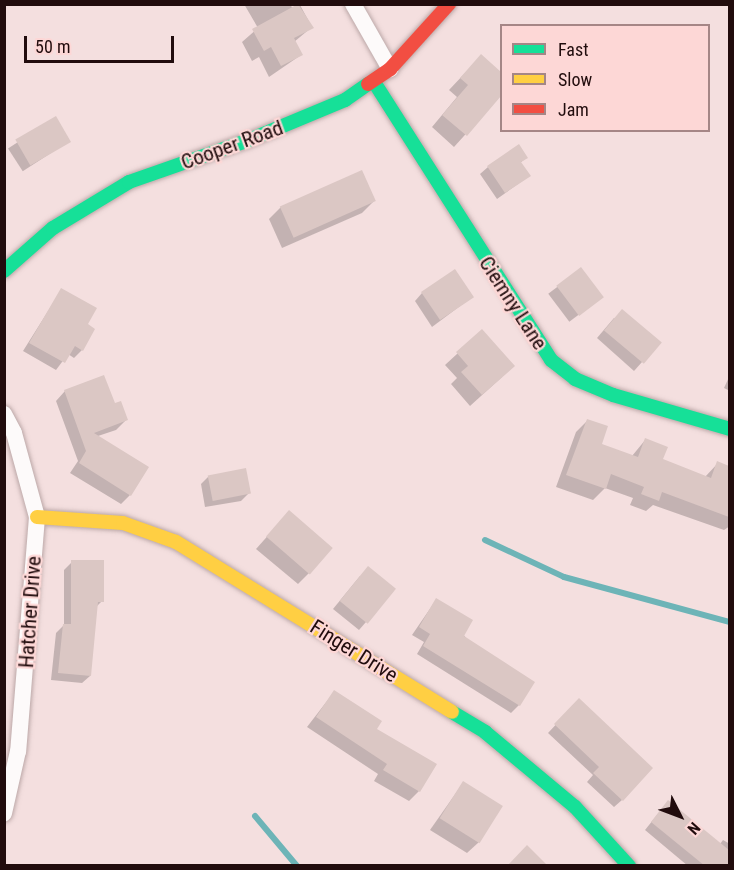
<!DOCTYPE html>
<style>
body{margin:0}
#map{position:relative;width:734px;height:870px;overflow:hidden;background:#f4dfdf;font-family:"Roboto Condensed",sans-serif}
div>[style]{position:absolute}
.shadow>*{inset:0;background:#0003;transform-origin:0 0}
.stream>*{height:6px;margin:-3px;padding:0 3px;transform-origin:3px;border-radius:3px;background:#6db4b7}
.building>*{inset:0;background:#dbc7c4;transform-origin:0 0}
.roads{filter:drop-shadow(0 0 2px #bca8a8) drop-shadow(0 0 2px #bca8a8)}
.street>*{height:16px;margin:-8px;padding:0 8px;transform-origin:8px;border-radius:8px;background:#fdfafa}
.fast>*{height:14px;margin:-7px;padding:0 7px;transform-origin:7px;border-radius:7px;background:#16e098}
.slow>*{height:14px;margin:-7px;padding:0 7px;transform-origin:7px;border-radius:7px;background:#ffcf43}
.jam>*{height:14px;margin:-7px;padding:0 7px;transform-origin:7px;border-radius:7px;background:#f24e42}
span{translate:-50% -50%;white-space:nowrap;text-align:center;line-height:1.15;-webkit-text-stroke:4.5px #fdd7d6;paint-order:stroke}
.street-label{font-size:21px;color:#210c0d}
.frame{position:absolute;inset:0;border:6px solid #210c0d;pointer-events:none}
.legend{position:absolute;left:500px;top:24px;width:210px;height:108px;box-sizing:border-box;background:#fdd7d6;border:2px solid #a58686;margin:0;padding:8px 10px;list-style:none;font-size:18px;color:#210c0d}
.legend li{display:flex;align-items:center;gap:12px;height:30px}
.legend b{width:30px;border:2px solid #a58686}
.north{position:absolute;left:650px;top:786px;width:60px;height:60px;-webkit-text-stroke:4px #fdd7d6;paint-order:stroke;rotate:132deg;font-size:16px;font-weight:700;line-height:24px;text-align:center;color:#210c0d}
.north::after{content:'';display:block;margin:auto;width:21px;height:27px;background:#210c0d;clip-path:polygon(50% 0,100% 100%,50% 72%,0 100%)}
.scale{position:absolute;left:24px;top:36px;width:150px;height:27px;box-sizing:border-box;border:3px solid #210c0d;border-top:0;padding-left:8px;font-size:18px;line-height:21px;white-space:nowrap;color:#210c0d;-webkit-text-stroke:4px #fdd7d6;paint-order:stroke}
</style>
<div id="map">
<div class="shadow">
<div style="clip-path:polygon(244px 4px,290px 4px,293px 9px,300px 5px,312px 27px,294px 42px,301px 55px,269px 77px,259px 57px,252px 61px,242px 42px,258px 28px)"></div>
<div style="clip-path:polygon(481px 56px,502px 74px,502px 94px,454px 147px,432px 127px,457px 97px,449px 90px)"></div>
<div style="left:55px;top:118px;width:27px;height:56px;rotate:57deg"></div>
<div style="clip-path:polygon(526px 158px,520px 163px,529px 176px,497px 199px,480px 174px,488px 167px)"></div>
<div style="clip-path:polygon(374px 201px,362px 213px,282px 248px,269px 219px,281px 207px)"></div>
<div style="left:581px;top:269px;width:35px;height:41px;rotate:53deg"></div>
<div style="clip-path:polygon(62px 289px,86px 325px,82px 350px,74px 358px,68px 354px,56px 370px,23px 351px)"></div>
<div style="clip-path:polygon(422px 293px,472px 297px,432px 327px,415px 301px)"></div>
<div style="clip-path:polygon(614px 318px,659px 343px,634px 371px,597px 338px)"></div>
<div style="clip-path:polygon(482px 331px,502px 377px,470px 406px,451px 384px,457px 378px,445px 365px)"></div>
<div style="clip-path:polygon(730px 375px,730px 391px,724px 388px)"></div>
<div style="clip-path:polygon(65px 391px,114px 405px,126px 420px,116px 430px,98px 436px,130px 495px,121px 504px,70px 473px,78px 461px,56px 401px)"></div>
<div style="clip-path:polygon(588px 420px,600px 444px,632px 456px,646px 439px,661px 460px,705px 477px,718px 463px,730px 467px,730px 526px,724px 530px,653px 505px,646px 511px,630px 505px,633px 498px,605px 488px,593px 500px,556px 487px,576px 432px)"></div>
<div style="clip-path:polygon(209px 476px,249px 493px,241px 501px,205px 507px,201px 484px)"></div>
<div style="clip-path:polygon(289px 512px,309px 573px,298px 584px,256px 549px)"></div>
<div style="clip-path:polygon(72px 562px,102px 601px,96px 607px,90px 676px,82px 683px,51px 680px,56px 633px,64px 625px,64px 570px)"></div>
<div style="clip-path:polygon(360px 576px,394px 590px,359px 630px,333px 609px)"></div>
<div style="clip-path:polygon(436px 600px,519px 705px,511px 713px,417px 654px,424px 642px,412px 635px)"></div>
<div style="clip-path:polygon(334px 692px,375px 729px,419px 791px,409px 801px,374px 781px,378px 774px,307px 727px)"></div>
<div style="clip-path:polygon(579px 700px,622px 800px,614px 807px,587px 782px,593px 775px,548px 733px)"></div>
<div style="clip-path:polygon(463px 783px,479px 842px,467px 853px,430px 830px)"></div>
<div style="clip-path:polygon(661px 810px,720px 844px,723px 840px,730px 844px,730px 866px,688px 866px,645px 830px)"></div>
</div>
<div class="stream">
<div style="left:485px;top:540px;width:87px;rotate:25.1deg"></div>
<div style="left:564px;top:577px;width:172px;rotate:15.2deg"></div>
<div style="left:255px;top:816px;width:65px;rotate:50deg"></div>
</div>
<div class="building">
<div style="clip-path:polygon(298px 4px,314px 28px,294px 38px,303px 55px,281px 66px,271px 47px,264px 51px,252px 29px)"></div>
<div style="clip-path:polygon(481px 54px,501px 72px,501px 96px,467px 136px,442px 115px,468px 85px,460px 78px)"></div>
<div style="left:56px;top:116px;width:30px;height:47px;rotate:60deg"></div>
<div style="clip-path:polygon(519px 144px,528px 158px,521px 162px,531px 176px,505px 193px,487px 166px)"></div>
<div style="left:362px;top:170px;width:34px;height:90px;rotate:66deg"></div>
<div style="left:581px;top:267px;width:38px;height:31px;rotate:53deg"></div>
<div style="left:455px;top:269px;width:34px;height:41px;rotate:56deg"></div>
<div style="clip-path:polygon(61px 288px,97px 308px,88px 324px,95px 329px,83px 351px,75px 346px,65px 363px,29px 343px)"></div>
<div style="left:622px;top:309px;width:52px;height:28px;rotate:40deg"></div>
<div style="clip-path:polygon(482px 329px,515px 366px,482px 395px,461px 372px,468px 366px,456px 352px)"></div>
<div style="clip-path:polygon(104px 375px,115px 403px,121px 401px,128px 420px,94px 433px,149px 467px,131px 496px,79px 463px,86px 451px,64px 390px)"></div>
<div style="clip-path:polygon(587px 419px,608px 426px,602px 444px,638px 457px,645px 438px,668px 447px,663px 459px,711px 478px,717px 461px,729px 466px,729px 517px,662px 492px,659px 501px,641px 494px,644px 487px,611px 474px,606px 489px,566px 475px)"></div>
<div style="left:246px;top:468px;width:26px;height:39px;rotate:79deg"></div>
<div style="left:289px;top:510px;width:58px;height:35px;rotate:41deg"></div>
<div style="clip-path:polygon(71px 560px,104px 560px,104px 602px,98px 602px,91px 676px,58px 673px,63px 624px,71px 624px)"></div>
<div style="left:368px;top:566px;width:36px;height:45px;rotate:39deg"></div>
<div style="clip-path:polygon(436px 598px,473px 620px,464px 636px,535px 682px,520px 706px,423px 646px,430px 634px,419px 627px)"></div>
<div style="clip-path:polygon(334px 690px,382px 721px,377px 729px,437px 764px,420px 792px,383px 770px,387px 764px,316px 717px)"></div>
<div style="clip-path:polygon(579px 698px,653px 768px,623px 801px,593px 773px,599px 767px,554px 724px)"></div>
<div style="left:463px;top:781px;width:47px;height:44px;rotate:32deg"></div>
<div style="clip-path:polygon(668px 800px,729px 850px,729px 866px,705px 866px,651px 822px)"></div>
<div style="clip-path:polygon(527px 845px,548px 866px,507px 866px)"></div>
</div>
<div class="roads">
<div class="street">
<div style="left:353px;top:4px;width:75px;rotate:60.4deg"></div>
<div style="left:4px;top:414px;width:21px;rotate:62deg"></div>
<div style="left:14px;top:433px;width:87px;rotate:74.7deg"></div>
<div style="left:37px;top:517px;width:235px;rotate:94.6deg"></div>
<div style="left:18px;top:751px;width:64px;rotate:102.7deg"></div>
</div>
<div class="fast">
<div style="left:374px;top:82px;width:330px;rotate:57.5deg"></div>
<div style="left:551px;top:360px;width:31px;rotate:38deg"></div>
<div style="left:575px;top:379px;width:41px;rotate:22.8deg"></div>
<div style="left:613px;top:395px;width:122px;rotate:16.2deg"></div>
<div style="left:4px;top:271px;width:65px;rotate:-41.3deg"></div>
<div style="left:53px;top:228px;width:89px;rotate:-31.2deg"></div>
<div style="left:129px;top:182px;width:127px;rotate:-19.3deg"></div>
<div style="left:249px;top:140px;width:104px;rotate:-22.6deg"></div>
<div style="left:345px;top:100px;width:28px;rotate:-35deg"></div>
<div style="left:452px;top:712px;width:39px;rotate:31deg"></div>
<div style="left:485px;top:732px;width:117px;rotate:39.8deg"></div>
<div style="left:575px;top:807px;width:80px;rotate:47.5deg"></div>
</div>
<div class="slow">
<div style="left:37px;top:517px;width:86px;rotate:4deg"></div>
<div style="left:123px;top:523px;width:56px;rotate:19.7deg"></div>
<div style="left:176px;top:542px;width:324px;rotate:31.6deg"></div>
</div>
<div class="jam">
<div style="left:368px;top:84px;width:27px;rotate:-34deg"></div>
<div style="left:390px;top:69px;width:88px;rotate:-47.8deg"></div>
</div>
</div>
<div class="street-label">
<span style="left:232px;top:145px;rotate:-20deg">Cooper Road</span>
<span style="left:513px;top:303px;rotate:57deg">Ciemny Lane</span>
<span style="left:30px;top:612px;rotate:-86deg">Hatcher Drive</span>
<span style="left:354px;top:651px;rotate:32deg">Finger Drive</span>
</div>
<div class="frame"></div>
<ul class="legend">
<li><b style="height:8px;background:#16e098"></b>Fast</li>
<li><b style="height:8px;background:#ffcf43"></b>Slow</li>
<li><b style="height:8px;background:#f24e42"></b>Jam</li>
</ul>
<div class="north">N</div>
<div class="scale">50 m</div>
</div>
